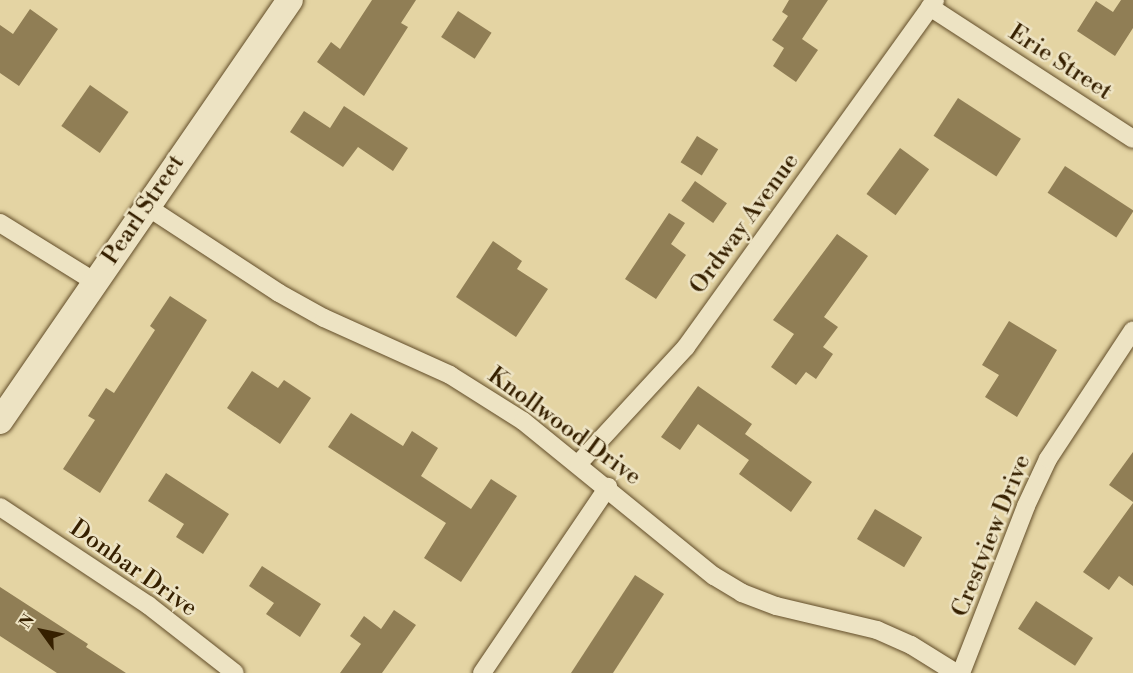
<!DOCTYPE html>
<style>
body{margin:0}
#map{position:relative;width:1133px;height:673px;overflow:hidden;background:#e4d4a3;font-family:"Libre Bodoni",serif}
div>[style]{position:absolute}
.building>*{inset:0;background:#907e55;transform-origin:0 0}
.roads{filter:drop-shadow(0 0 2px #624d29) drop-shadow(0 0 2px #624d29)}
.street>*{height:18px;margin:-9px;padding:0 9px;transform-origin:9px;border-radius:9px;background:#ede3c3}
.secondary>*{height:26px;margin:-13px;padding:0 13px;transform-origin:13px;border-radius:13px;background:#ede3c3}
span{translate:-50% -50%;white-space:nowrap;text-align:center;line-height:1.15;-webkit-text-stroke:5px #ede3c3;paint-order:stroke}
.street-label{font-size:24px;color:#362000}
.north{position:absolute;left:12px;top:601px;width:60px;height:60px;-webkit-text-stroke:4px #ede3c3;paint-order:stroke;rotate:303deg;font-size:16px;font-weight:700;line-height:24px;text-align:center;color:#362000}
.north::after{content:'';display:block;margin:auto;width:21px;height:27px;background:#362000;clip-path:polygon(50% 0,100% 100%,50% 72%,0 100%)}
</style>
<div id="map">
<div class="building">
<div style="clip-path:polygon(372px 0,416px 0,401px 23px,408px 27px,364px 96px,317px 62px,331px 42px,340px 49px)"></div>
<div style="clip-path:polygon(789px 0,828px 0,802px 39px,818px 50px,796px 82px,773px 66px,784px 48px,772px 40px,788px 16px,782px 12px)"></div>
<div style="clip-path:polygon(1121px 0,1133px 0,1133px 28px,1115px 56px,1077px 31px,1096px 1px,1113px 12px)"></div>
<div style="clip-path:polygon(30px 9px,58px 29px,19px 86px,0 73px,0 25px,13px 34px)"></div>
<div style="left:458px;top:11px;width:40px;height:31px;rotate:33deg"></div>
<div style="left:90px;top:85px;width:47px;height:50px;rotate:35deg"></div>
<div style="left:958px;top:98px;width:75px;height:45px;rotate:33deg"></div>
<div style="clip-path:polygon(344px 106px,408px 148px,393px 171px,358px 147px,343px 167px,290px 132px,304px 111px,330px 128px)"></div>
<div style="left:697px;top:136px;width:25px;height:31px;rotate:32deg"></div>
<div style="left:900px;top:148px;width:36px;height:57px;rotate:36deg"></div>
<div style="left:1065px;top:166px;width:82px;height:32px;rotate:33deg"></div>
<div style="left:695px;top:181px;width:39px;height:24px;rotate:35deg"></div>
<div style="clip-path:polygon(669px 213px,685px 223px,671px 244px,686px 255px,656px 299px,625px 279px)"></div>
<div style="clip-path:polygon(837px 234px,868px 256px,824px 317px,838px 327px,823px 347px,833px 354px,816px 379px,806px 372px,796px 385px,771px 367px,794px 334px,773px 320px)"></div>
<div style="clip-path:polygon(493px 241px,522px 261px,517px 269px,548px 289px,516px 337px,456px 297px)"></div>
<div style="clip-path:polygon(170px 296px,207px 320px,100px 493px,63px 469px,95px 420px,88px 416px,106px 388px,114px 393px,155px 330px,150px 326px)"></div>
<div style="clip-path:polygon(1009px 321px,1057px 350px,1017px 417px,985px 397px,999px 375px,982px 365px)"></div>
<div style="clip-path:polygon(252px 371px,278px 388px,284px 380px,311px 398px,280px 444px,227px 408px)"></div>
<div style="clip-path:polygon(698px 386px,752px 424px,745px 434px,812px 482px,791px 512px,739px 474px,749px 460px,698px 424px,680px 450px,661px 437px)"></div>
<div style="clip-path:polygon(351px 413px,403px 446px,412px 431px,438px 448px,421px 476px,471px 509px,491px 479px,517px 496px,461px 582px,424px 558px,446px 523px,328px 447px)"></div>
<div style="clip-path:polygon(1133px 452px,1133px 502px,1109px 485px)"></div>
<div style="clip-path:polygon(166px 473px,229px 514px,203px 554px,176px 537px,184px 524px,148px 501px)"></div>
<div style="clip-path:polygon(1133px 503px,1133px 586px,1119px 576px,1109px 590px,1083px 572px)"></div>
<div style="left:875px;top:509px;width:55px;height:35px;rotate:31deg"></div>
<div style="clip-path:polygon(262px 566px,321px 604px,300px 637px,266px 614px,274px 603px,249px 586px)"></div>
<div style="clip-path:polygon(635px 575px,664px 594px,613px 673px,571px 673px)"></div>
<div style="clip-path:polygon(0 587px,88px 644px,86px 647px,126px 673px,57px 673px,0 636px)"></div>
<div style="left:1036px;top:601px;width:68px;height:33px;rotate:33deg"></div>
<div style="clip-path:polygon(394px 610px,416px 625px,382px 673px,340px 673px,361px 644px,350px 636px,364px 616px,381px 629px)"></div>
</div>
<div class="roads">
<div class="street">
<div style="left:930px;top:7px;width:242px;rotate:33deg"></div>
<div style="left:146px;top:206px;width:159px;rotate:33.2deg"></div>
<div style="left:279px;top:293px;width:51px;rotate:29.1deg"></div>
<div style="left:324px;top:318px;width:138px;rotate:24.3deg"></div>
<div style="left:450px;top:375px;width:86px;rotate:32.2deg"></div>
<div style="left:523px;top:421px;width:246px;rotate:39.1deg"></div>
<div style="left:714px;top:576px;width:33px;rotate:31deg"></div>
<div style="left:742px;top:593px;width:36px;rotate:21deg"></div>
<div style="left:776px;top:606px;width:104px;rotate:13.4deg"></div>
<div style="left:877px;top:630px;width:37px;rotate:24deg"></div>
<div style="left:911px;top:645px;width:53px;rotate:31.9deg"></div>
<div style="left:0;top:223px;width:112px;rotate:31.8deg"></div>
<div style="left:579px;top:463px;width:158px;rotate:-47.3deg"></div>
<div style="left:686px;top:347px;width:427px;rotate:-54.3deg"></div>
<div style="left:0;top:507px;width:178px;rotate:33.5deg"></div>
<div style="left:148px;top:605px;width:110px;rotate:38deg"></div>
<div style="left:482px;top:673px;width:225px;rotate:-55.9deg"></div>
<div style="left:961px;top:673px;width:179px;rotate:-68.7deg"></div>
<div style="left:1026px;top:506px;width:52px;rotate:-64.9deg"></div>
<div style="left:1048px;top:459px;width:154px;rotate:-56.6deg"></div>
</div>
<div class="secondary">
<div style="left:0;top:421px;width:511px;rotate:-55.44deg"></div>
</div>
</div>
<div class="street-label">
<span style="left:1060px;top:63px;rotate:33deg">Erie Street</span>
<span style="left:144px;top:210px;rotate:-56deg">Pearl Street</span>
<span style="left:745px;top:224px;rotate:-54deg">Ordway Avenue</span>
<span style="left:564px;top:427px;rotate:36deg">Knollwood Drive</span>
<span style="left:992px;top:536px;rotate:-68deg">Crestview Drive</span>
<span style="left:133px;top:569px;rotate:35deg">Donbar Drive</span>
</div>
<div class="north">N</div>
</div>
